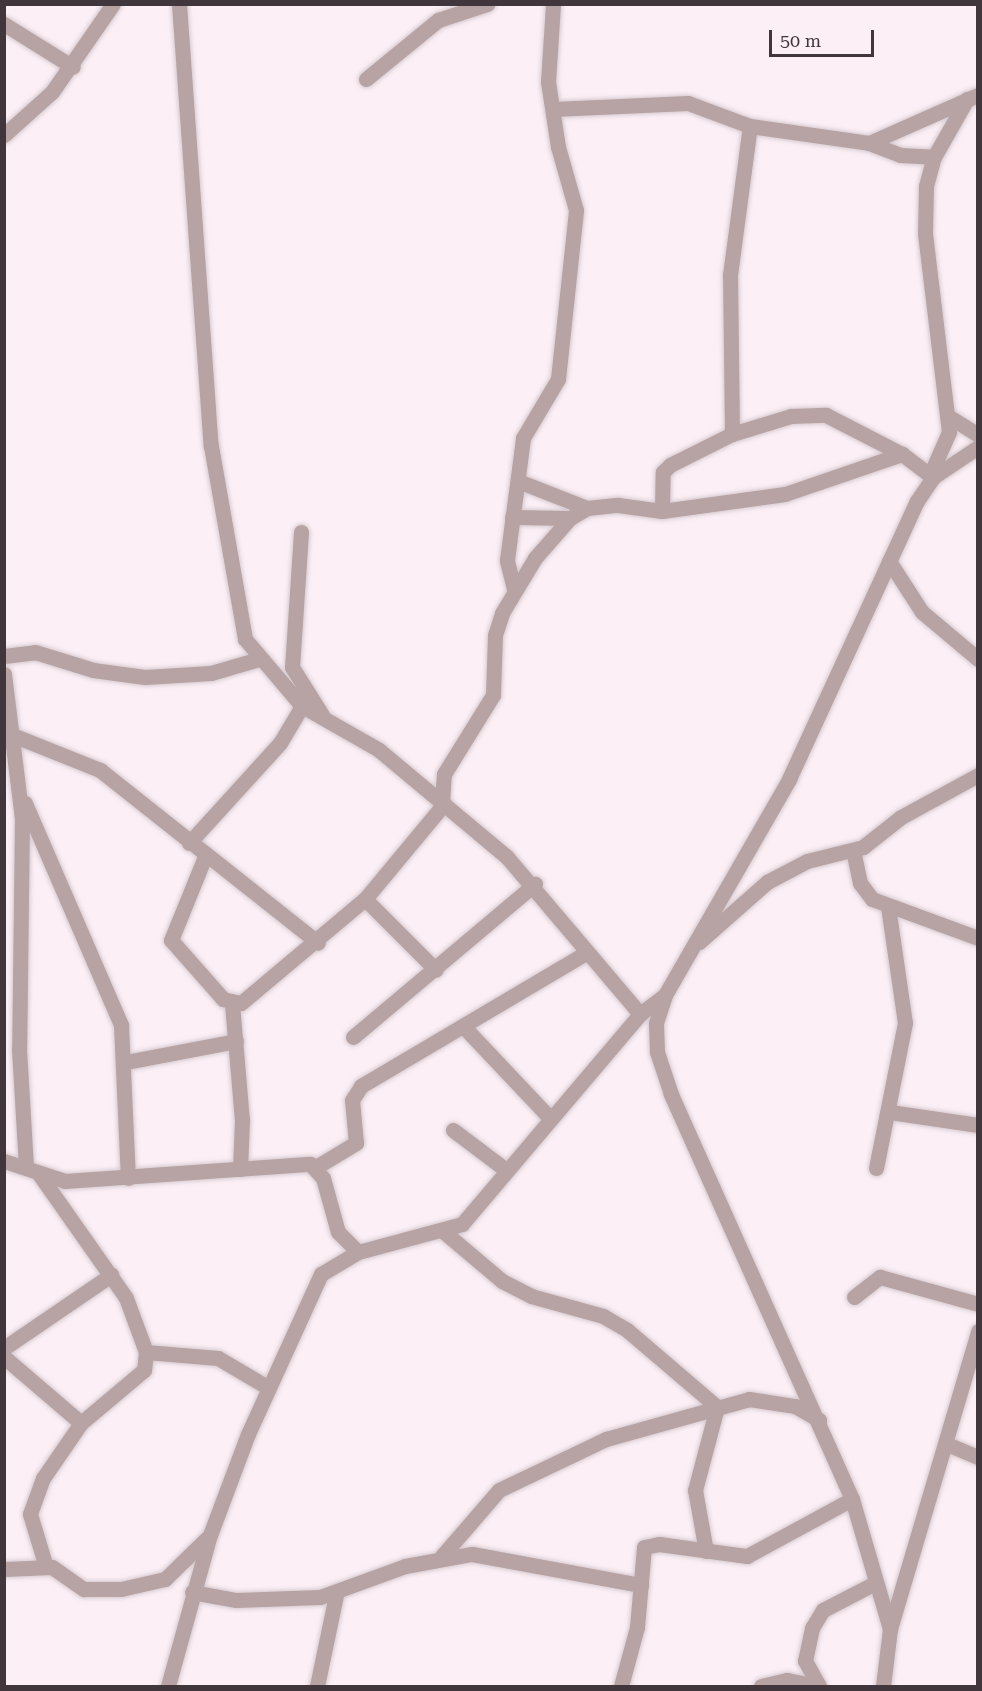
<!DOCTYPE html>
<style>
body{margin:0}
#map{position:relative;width:982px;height:1691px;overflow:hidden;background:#fcf0f6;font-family:"Roboto Serif",serif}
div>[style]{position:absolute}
.roads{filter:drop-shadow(0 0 2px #d7cbd1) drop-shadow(0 0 2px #d7cbd1)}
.minor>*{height:15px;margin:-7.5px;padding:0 7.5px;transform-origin:7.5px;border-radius:7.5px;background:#b7a3a3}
span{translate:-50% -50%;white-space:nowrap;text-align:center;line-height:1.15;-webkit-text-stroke:5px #fcf0f6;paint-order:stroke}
.frame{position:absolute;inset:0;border:6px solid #41363c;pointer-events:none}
.scale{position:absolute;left:769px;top:30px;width:105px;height:27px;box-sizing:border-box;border:3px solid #41363c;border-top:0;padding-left:8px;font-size:18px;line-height:21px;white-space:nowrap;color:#41363c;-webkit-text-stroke:4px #fcf0f6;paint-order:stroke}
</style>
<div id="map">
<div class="roads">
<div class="minor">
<div style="left:179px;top:4px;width:443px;rotate:85.9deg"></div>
<div style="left:211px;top:446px;width:196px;rotate:80deg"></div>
<div style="left:245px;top:639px;width:88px;rotate:49.6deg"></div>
<div style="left:302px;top:706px;width:89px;rotate:29.7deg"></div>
<div style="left:379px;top:750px;width:167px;rotate:39.9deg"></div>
<div style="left:507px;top:857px;width:206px;rotate:49.7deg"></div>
<div style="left:4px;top:24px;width:81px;rotate:31.9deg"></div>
<div style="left:366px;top:79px;width:93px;rotate:-39.3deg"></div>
<div style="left:438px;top:20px;width:52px;rotate:-18.1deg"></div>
<div style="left:553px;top:109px;width:135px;rotate:-2.5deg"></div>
<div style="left:688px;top:103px;width:66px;rotate:20.4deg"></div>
<div style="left:750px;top:126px;width:120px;rotate:8.1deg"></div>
<div style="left:869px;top:143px;width:119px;rotate:-23.8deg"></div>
<div style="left:4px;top:135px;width:64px;rotate:-41.9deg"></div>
<div style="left:52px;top:92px;width:107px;rotate:-55.3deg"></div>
<div style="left:869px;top:143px;width:33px;rotate:21deg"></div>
<div style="left:900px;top:155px;width:34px;rotate:3deg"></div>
<div style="left:948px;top:416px;width:36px;rotate:32deg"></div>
<div style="left:732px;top:434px;width:159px;rotate:-90.7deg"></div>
<div style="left:730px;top:275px;width:150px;rotate:-82.4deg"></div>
<div style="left:930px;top:475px;width:47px;rotate:-66.2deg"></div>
<div style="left:949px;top:432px;width:199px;rotate:-96.9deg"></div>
<div style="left:925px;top:234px;width:48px;rotate:-88.8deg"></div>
<div style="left:926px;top:186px;width:30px;rotate:-75deg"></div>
<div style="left:934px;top:157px;width:67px;rotate:-60.4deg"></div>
<div style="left:518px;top:481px;width:74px;rotate:21.4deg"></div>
<div style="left:662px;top:511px;width:39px;rotate:-89deg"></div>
<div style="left:663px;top:472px;width:10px;rotate:-45deg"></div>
<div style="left:670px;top:465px;width:69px;rotate:-26.6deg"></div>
<div style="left:732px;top:434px;width:62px;rotate:-17deg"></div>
<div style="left:791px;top:416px;width:35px;rotate:-2deg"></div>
<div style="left:826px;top:415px;width:85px;rotate:27.2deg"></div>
<div style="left:902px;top:454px;width:39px;rotate:37deg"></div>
<div style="left:512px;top:517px;width:58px;rotate:1deg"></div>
<div style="left:570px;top:518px;width:20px;rotate:-30deg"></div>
<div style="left:587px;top:508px;width:31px;rotate:-6deg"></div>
<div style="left:618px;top:505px;width:44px;rotate:7.8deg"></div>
<div style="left:662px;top:511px;width:124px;rotate:-7.9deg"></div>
<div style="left:785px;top:494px;width:124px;rotate:-18.9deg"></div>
<div style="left:301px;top:532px;width:135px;rotate:93.8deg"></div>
<div style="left:292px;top:667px;width:57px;rotate:58deg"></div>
<div style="left:889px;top:561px;width:61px;rotate:57.1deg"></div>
<div style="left:922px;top:612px;width:73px;rotate:40deg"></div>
<div style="left:514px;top:589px;width:30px;rotate:-104deg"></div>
<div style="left:507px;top:560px;width:123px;rotate:-82.5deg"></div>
<div style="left:523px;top:438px;width:69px;rotate:-59.3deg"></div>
<div style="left:558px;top:379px;width:170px;rotate:-83.9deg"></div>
<div style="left:576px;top:210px;width:66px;rotate:-105.9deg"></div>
<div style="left:558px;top:147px;width:66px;rotate:-98.7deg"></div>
<div style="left:548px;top:82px;width:78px;rotate:-86.3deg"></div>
<div style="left:4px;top:656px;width:31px;rotate:-7deg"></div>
<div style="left:35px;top:652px;width:61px;rotate:17.2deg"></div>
<div style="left:93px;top:670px;width:52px;rotate:7.7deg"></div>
<div style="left:145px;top:677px;width:66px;rotate:-3.5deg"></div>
<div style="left:211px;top:673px;width:50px;rotate:-16.3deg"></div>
<div style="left:4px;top:674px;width:145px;rotate:82.9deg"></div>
<div style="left:22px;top:818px;width:231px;rotate:90.7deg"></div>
<div style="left:19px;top:1049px;width:118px;rotate:86.6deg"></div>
<div style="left:15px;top:736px;width:92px;rotate:21.8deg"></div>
<div style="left:100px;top:770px;width:278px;rotate:38.4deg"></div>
<div style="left:442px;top:802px;width:28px;rotate:-86deg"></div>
<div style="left:444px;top:774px;width:93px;rotate:-58.2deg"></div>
<div style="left:493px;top:695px;width:60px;rotate:-88.1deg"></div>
<div style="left:495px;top:635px;width:23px;rotate:-72deg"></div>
<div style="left:502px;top:613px;width:64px;rotate:-59deg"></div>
<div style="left:535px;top:558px;width:53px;rotate:-48.8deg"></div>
<div style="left:25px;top:803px;width:242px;rotate:66.6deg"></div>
<div style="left:121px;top:1025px;width:153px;rotate:87.4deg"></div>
<div style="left:189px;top:843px;width:135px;rotate:-47.7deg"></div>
<div style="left:280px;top:743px;width:43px;rotate:-59.3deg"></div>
<div style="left:853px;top:850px;width:34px;rotate:78deg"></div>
<div style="left:860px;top:883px;width:20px;rotate:53deg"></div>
<div style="left:872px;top:899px;width:113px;rotate:20.2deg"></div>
<div style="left:206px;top:854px;width:93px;rotate:112.1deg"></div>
<div style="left:171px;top:940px;width:79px;rotate:48.6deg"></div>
<div style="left:223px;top:999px;width:18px;rotate:13deg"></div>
<div style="left:241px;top:1003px;width:162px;rotate:-40deg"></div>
<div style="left:365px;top:899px;width:124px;rotate:-50.3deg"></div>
<div style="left:365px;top:899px;width:100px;rotate:45deg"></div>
<div style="left:699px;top:942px;width:91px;rotate:-41.4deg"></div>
<div style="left:767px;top:882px;width:45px;rotate:-27.7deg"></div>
<div style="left:807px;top:861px;width:58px;rotate:-14deg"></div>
<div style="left:863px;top:847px;width:48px;rotate:-38.3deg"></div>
<div style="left:901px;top:817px;width:88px;rotate:-28.6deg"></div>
<div style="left:232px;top:1004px;width:116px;rotate:85.1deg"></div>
<div style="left:242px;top:1120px;width:49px;rotate:92.3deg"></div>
<div style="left:463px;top:1026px;width:125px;rotate:46.6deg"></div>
<div style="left:353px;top:1037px;width:238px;rotate:-40.1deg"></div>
<div style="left:126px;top:1062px;width:112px;rotate:-10.8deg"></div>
<div style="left:890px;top:1112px;width:89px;rotate:8.4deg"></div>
<div style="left:453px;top:1130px;width:66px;rotate:37deg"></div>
<div style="left:4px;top:1161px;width:64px;rotate:18.2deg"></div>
<div style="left:65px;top:1181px;width:246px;rotate:-4deg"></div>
<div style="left:310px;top:1164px;width:19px;rotate:47deg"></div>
<div style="left:323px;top:1178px;width:56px;rotate:74.5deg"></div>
<div style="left:338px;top:1232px;width:28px;rotate:45deg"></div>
<div style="left:316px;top:1167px;width:47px;rotate:-31deg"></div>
<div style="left:356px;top:1143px;width:43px;rotate:-95.3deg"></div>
<div style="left:352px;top:1100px;width:17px;rotate:-57deg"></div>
<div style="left:361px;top:1086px;width:261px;rotate:-30.6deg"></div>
<div style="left:876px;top:1168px;width:148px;rotate:-78.7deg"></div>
<div style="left:905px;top:1023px;width:117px;rotate:-98.3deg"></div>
<div style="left:39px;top:1174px;width:151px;rotate:54.9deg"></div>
<div style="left:126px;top:1298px;width:58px;rotate:69.7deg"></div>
<div style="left:146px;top:1352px;width:18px;rotate:96deg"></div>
<div style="left:144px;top:1370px;width:82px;rotate:139.9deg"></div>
<div style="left:81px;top:1423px;width:67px;rotate:124.6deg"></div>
<div style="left:43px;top:1478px;width:38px;rotate:110deg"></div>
<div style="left:30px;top:1514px;width:55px;rotate:73.2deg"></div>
<div style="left:444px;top:1232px;width:76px;rotate:40.2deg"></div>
<div style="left:502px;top:1281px;width:33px;rotate:27deg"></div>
<div style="left:531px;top:1296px;width:75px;rotate:15.5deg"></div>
<div style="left:603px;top:1316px;width:28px;rotate:30deg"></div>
<div style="left:627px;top:1330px;width:118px;rotate:40.5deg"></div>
<div style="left:717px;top:1407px;width:86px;rotate:104.8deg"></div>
<div style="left:695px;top:1490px;width:62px;rotate:79.8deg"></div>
<div style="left:854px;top:1297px;width:33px;rotate:-38deg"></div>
<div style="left:880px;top:1277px;width:102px;rotate:15.4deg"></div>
<div style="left:4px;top:1348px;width:130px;rotate:-34.3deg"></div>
<div style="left:146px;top:1352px;width:72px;rotate:4.8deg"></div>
<div style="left:218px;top:1358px;width:59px;rotate:30.5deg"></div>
<div style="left:4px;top:1357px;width:101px;rotate:40.6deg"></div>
<div style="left:947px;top:1444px;width:34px;rotate:23deg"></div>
<div style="left:442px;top:1556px;width:87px;rotate:-49.2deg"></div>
<div style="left:499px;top:1490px;width:119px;rotate:-25.5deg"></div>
<div style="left:606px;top:1439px;width:148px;rotate:-15.6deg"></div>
<div style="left:749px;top:1399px;width:47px;rotate:8.7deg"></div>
<div style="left:795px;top:1406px;width:28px;rotate:30deg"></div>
<div style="left:4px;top:1569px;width:48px;rotate:-2.4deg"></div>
<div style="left:52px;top:1567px;width:39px;rotate:35deg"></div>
<div style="left:84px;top:1589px;width:37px"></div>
<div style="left:121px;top:1589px;width:45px;rotate:-12.8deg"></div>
<div style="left:165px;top:1579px;width:59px;rotate:-44.3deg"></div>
<div style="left:192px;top:1592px;width:45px;rotate:10.3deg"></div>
<div style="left:236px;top:1600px;width:84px;rotate:-2deg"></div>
<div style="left:320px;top:1597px;width:90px;rotate:-20deg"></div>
<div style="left:405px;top:1566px;width:68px;rotate:-10.2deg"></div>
<div style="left:472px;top:1554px;width:172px;rotate:10.4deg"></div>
<div style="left:890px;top:1629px;width:135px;rotate:-106.3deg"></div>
<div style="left:852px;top:1499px;width:444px;rotate:-114.1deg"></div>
<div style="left:671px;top:1094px;width:44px;rotate:-108.4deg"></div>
<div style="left:657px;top:1052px;width:29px;rotate:-92deg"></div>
<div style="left:656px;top:1023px;width:29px;rotate:-72deg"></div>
<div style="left:665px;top:995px;width:249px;rotate:-60.1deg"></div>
<div style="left:789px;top:779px;width:306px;rotate:-65.3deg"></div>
<div style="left:917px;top:501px;width:29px;rotate:-56deg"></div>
<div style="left:933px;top:477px;width:54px;rotate:-33.7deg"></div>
<div style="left:168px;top:1686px;width:157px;rotate:-74.5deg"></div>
<div style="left:210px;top:1535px;width:108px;rotate:-69.4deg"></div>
<div style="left:248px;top:1434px;width:176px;rotate:-65.5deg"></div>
<div style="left:321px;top:1274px;width:43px;rotate:-30.7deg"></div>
<div style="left:358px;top:1252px;width:108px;rotate:-15.1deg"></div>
<div style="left:462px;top:1224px;width:275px;rotate:-49.7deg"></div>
<div style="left:640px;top:1014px;width:31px;rotate:-37deg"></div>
<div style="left:317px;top:1686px;width:93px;rotate:-78.2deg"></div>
<div style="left:621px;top:1686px;width:61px;rotate:-74.8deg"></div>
<div style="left:637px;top:1627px;width:80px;rotate:-85deg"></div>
<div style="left:644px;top:1547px;width:15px;rotate:-11deg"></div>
<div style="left:659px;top:1544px;width:89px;rotate:7.8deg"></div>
<div style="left:747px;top:1556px;width:119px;rotate:-28.5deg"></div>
<div style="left:761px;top:1686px;width:27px;rotate:-13deg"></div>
<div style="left:787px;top:1680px;width:32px;rotate:11deg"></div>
<div style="left:819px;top:1686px;width:29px;rotate:-119deg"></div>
<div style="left:805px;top:1661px;width:34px;rotate:-78deg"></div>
<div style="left:812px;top:1628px;width:21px;rotate:-59deg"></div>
<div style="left:823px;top:1610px;width:59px;rotate:-27.4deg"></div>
<div style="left:883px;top:1686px;width:57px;rotate:-83deg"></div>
<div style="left:890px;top:1629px;width:311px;rotate:-73.5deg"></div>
</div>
</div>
<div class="frame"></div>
<div class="scale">50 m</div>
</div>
